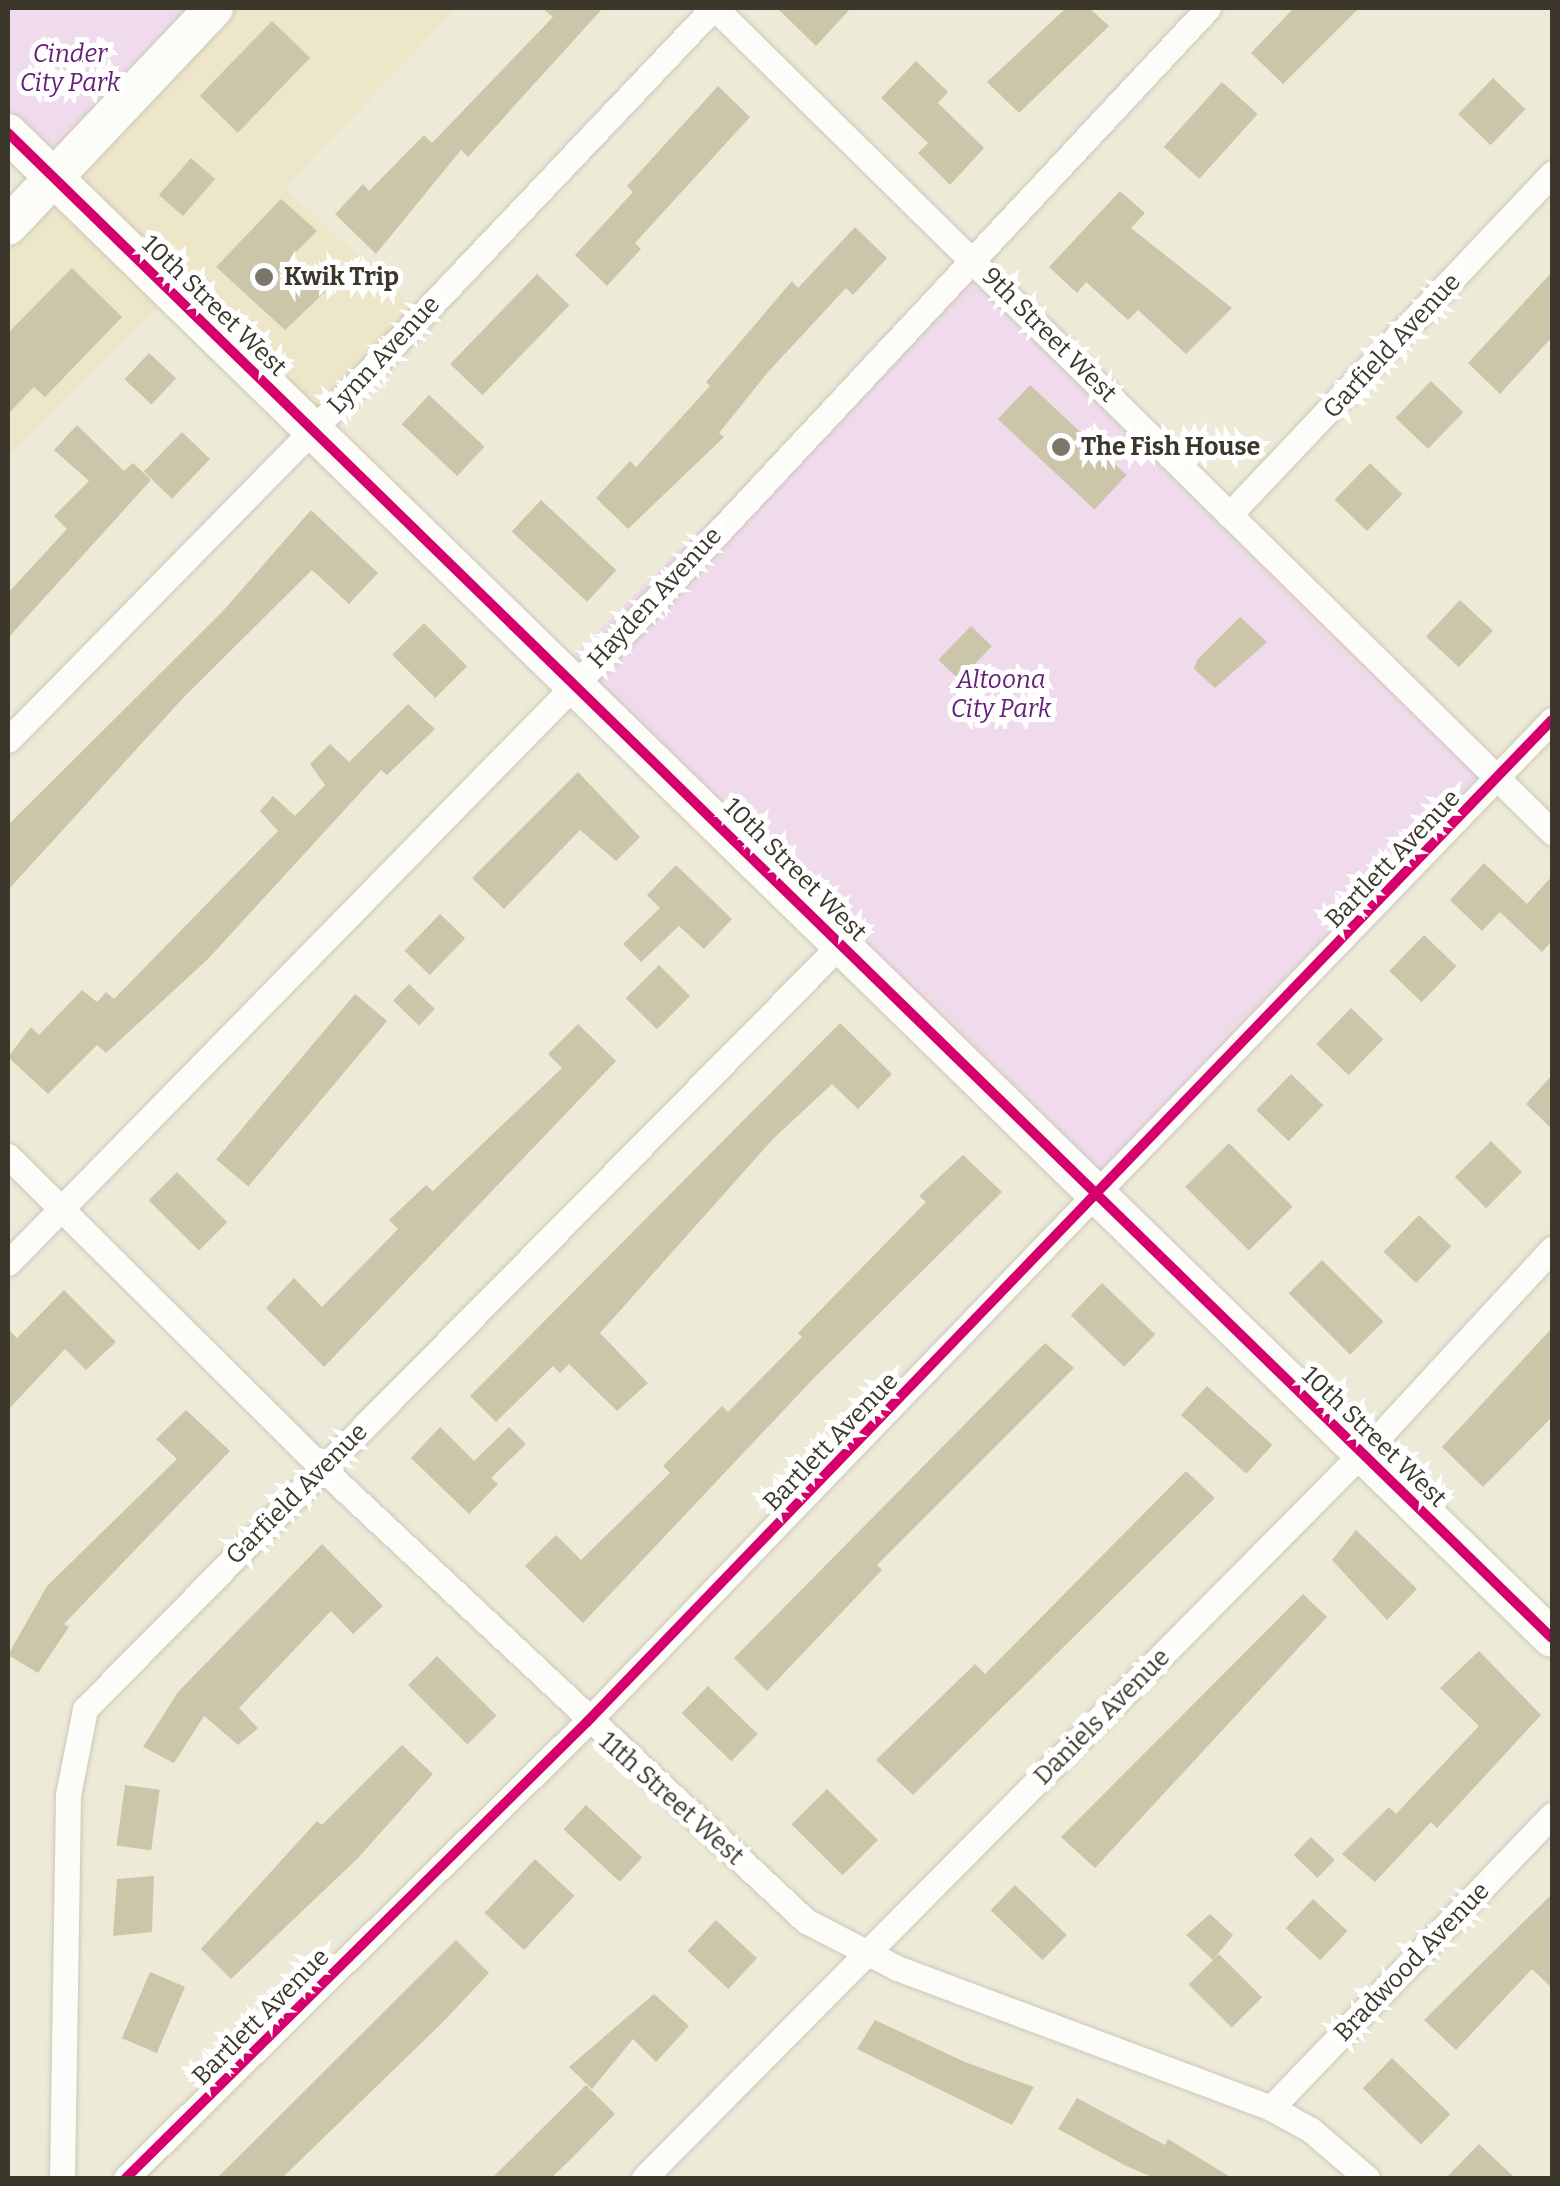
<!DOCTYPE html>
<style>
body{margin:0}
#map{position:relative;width:1560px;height:2186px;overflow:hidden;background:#eeead8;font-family:Bitter,serif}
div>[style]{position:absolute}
.built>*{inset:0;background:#ede6c8}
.green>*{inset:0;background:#f0dbec;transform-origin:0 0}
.building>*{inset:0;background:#cbc5aa;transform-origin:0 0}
.roads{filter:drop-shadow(0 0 2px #cbc8ba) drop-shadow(0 0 2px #cbc8ba)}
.street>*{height:25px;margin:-12.5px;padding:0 12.5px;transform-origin:12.5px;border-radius:12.5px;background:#fcfcf9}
.secondary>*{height:38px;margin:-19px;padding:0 19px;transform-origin:19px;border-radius:19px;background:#fcfcf9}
.cycleway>*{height:10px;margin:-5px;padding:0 5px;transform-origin:5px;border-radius:5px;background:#d6006c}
.dots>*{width:28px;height:28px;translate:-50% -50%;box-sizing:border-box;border:5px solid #fff;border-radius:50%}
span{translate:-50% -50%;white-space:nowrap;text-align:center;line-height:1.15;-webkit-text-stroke:10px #fff;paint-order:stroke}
.park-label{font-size:25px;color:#642077;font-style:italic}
.poi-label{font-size:25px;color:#3b382b;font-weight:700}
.left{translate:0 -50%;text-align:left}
.street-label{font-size:25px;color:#3b382b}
.frame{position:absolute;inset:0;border:10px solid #3b382b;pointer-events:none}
</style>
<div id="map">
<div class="built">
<div style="clip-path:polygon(214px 8px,457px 8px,285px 188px,422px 315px,313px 430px,173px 293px,8px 457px,8px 226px)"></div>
</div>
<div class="green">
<div style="clip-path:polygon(8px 8px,214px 8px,54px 179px,8px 133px)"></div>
<div style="left:972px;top:257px;width:741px;height:580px;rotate:45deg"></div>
</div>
<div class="building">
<div style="clip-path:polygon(542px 8px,603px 8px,468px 157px,461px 150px,376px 254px,335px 214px,363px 184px,369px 191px,424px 135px,432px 143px,553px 17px)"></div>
<div style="clip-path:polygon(777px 8px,851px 8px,816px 46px)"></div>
<div style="clip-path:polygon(1066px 8px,1089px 8px,1109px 26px,1019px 113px,987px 82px)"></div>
<div style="clip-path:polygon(1294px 8px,1359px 8px,1283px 84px,1251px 53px)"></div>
<div style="left:272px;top:21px;width:53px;height:104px;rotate:44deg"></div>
<div style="clip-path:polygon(916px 61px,948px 92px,938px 103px,984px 148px,950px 185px,918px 153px,928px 143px,881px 98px)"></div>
<div style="left:1493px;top:78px;width:45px;height:50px;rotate:44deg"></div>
<div style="left:1222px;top:82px;width:48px;height:87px;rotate:42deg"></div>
<div style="clip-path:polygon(718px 86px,750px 117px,635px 243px,641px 249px,607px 286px,575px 255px,633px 192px,627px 186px)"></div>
<div style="left:191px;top:158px;width:32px;height:49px;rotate:41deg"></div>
<div style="clip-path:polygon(1120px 191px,1145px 213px,1131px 228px,1232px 308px,1186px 354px,1138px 310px,1128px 320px,1086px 282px,1077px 293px,1049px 267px)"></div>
<div style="clip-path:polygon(281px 199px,317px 231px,290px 258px,326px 291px,285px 330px,216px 267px)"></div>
<div style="clip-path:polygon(855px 227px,887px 258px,853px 295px,846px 288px,768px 372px,719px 433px,724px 437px,628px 529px,596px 498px,630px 461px,636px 467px,710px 386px,706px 382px,792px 281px,798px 288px)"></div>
<div style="clip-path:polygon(72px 268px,122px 317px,45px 397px,34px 387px,8px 414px,8px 333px)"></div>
<div style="clip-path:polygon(1552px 272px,1552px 337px,1500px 394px,1468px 363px)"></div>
<div style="left:537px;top:274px;width:45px;height:125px;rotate:44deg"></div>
<div style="left:149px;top:353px;width:37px;height:36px;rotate:43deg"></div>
<div style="left:1431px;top:381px;width:45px;height:51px;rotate:44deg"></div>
<div style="left:1030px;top:385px;width:132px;height:47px;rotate:43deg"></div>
<div style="left:429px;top:395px;width:76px;height:40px;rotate:43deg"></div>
<div style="clip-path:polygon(77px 425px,124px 471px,133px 463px,151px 480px,8px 638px,8px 593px,67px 529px,54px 516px,89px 481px,54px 450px)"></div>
<div style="left:182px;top:432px;width:39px;height:55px;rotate:44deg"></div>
<div style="left:1370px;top:463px;width:45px;height:51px;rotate:44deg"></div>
<div style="left:541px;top:500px;width:103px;height:43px;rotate:43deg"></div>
<div style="clip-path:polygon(311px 510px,378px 573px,349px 604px,312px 570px,184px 697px,8px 890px,8px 825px,223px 611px)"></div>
<div style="left:1460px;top:600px;width:45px;height:50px;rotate:43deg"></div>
<div style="clip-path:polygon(1240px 617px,1267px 642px,1215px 688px,1194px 669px,1197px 660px)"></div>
<div style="left:424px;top:623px;width:61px;height:45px;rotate:45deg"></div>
<div style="left:971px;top:626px;width:29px;height:47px;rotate:44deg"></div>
<div style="clip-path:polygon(408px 704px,435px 729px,387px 775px,381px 770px,208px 959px,106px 1053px,97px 1045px,48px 1094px,8px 1057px,31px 1027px,39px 1035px,82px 990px,97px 1002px,106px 992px,114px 999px,278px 831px,260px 811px,273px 796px,295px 816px,325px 785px,310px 764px,330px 744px,349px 762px)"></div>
<div style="clip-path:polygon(578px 772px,640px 837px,616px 861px,580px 830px,504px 909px,472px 878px)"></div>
<div style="clip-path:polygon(1484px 863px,1527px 904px,1552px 876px,1552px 941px,1542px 952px,1500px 912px,1482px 931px,1450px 900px)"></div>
<div style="clip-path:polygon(676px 865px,732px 919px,704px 949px,679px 926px,641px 962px,623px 944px,660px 908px,647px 895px)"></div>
<div style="left:440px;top:914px;width:35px;height:51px;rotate:44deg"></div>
<div style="left:1424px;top:935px;width:45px;height:50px;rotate:44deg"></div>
<div style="left:659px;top:965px;width:44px;height:47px;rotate:45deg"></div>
<div style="left:409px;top:984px;width:36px;height:23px;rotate:44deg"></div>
<div style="left:355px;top:994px;width:42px;height:216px;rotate:40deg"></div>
<div style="left:1351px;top:1008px;width:45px;height:50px;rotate:44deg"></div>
<div style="clip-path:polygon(840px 1023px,892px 1074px,858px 1109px,832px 1084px,773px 1139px,600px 1333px,648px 1383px,617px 1411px,569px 1364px,560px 1373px,553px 1366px,496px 1422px,470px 1396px)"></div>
<div style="clip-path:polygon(578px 1024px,616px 1061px,324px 1367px,266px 1308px,294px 1278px,322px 1307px,398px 1229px,389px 1220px,426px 1185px,433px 1191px,562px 1068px,548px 1054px)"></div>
<div style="left:1291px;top:1074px;width:45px;height:50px;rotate:44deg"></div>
<div style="clip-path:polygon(1552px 1075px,1552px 1129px,1526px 1104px)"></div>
<div style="left:1491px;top:1141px;width:44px;height:51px;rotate:45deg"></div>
<div style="left:1229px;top:1143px;width:90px;height:62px;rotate:45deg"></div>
<div style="clip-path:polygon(963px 1155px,1002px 1192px,814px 1378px,583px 1623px,525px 1566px,556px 1535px,581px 1560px,670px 1473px,663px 1466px,722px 1406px,728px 1412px,802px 1337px,798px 1333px,926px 1202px,919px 1196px)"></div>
<div style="left:177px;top:1172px;width:71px;height:40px;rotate:45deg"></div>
<div style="left:1419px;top:1215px;width:45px;height:51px;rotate:44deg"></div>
<div style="left:1322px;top:1260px;width:87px;height:47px;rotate:45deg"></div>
<div style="left:1102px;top:1283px;width:74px;height:45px;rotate:44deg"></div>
<div style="clip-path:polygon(64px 1290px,116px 1342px,86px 1370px,65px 1349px,8px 1410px,8px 1329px,17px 1338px)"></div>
<div style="clip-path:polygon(1552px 1328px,1552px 1417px,1483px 1487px,1442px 1447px)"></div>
<div style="clip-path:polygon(1045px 1343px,1074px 1368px,877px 1565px,882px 1570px,767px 1691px,734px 1658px)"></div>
<div style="left:1207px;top:1386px;width:88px;height:39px;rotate:42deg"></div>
<div style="clip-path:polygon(186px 1410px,230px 1451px,64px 1624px,69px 1627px,38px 1673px,8px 1655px,47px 1586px,177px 1459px,156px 1439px)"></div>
<div style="clip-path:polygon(440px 1427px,474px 1461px,509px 1427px,526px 1444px,491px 1478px,498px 1484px,469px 1514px,411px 1458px)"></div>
<div style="clip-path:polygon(1186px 1471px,1215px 1498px,913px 1795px,876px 1760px,975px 1664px,985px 1674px)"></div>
<div style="clip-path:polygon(1356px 1530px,1417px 1589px,1387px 1620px,1332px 1560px)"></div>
<div style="clip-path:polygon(322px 1544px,383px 1606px,353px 1634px,331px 1611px,239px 1708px,258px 1728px,238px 1745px,204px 1716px,174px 1763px,143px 1747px,178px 1692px)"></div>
<div style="clip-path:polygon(1303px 1594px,1327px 1617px,1095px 1868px,1061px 1837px)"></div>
<div style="clip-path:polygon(1479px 1651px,1541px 1715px,1437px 1828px,1431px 1822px,1375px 1882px,1342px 1854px,1389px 1807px,1396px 1814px,1479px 1726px,1440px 1688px)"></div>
<div style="left:437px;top:1656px;width:84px;height:41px;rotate:45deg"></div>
<div style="left:708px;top:1686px;width:69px;height:38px;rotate:44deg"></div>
<div style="clip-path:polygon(402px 1745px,433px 1774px,358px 1858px,231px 1979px,201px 1949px,317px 1821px,322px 1825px)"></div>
<div style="left:125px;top:1785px;width:35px;height:61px;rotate:8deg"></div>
<div style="left:827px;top:1789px;width:72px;height:50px;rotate:45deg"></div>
<div style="left:586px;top:1805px;width:77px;height:33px;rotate:43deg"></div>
<div style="left:1311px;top:1837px;width:33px;height:25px;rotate:44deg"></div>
<div style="left:535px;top:1859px;width:54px;height:74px;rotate:43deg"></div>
<div style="clip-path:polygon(154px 1876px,152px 1932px,113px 1936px,117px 1879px)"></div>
<div style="left:1015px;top:1885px;width:72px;height:35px;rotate:44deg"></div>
<div style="clip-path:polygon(1552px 1894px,1552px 1988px,1532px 1969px,1456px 2050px,1424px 2020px)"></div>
<div style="left:1313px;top:1899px;width:47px;height:40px;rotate:43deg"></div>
<div style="clip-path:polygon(1210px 1914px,1233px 1935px,1213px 1960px,1186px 1935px)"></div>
<div style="left:716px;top:1920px;width:56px;height:42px;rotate:43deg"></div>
<div style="clip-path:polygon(456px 1940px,489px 1973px,443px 2022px,282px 2178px,217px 2178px)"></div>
<div style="left:1219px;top:1954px;width:61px;height:43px;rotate:45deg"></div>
<div style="left:150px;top:1972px;width:38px;height:72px;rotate:23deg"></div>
<div style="clip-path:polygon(654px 1994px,689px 2026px,656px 2062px,633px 2039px,592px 2089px,569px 2067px)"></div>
<div style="clip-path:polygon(875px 2020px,965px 2062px,1034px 2087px,1012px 2125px,857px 2049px)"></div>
<div style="left:1392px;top:2058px;width:81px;height:42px;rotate:44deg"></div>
<div style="clip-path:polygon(586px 2085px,615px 2114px,572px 2158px,551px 2178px,492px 2178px)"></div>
<div style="clip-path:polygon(1077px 2098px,1165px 2145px,1168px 2139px,1232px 2178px,1155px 2178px,1126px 2166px,1058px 2129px)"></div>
<div style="clip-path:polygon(1479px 2144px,1515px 2178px,1446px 2178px)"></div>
</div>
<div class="roads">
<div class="street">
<div style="left:715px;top:8px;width:1175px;rotate:44.55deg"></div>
<div style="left:1229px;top:515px;width:470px;rotate:-46.6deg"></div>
<div style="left:8px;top:740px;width:435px;rotate:-45.5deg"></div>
<div style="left:313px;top:430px;width:581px;rotate:-46.53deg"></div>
<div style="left:8px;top:1156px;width:443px;rotate:44.8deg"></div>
<div style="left:322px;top:1468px;width:663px;rotate:43.11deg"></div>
<div style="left:806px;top:1921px;width:102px;rotate:27.3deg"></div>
<div style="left:897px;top:1968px;width:399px;rotate:20.5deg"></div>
<div style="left:1271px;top:2108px;width:46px;rotate:28.8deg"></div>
<div style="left:1311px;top:2130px;width:74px;rotate:40.6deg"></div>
<div style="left:8px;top:1263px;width:844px;rotate:-45.58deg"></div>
<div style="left:599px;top:660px;width:892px;rotate:-46.95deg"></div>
<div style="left:1271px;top:2108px;width:406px;rotate:-46.2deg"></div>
<div style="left:62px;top:2178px;width:383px;rotate:-89.1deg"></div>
<div style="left:68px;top:1795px;width:88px;rotate:-78.8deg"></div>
<div style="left:85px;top:1709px;width:1076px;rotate:-45.34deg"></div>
<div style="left:126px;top:2178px;width:648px;rotate:-44.69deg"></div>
<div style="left:587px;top:1722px;width:1391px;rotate:-46.08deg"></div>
<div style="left:644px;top:2178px;width:1050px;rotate:-45.27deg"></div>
<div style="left:1383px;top:1432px;width:249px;rotate:-47.3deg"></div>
</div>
<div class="secondary">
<div style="left:8px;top:133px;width:2156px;rotate:44.27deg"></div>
<div style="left:8px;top:226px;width:300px;rotate:-46.6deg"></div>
</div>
</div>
<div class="cycleway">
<div style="left:8px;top:133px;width:2156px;rotate:44.27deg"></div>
<div style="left:126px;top:2178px;width:648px;rotate:-44.69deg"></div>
<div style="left:587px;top:1722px;width:1391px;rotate:-46.08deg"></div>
</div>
<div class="dots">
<div style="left:264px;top:277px;background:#7a7668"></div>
<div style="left:1061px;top:447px;background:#7a7668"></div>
</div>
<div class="park-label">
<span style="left:70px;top:69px">Cinder<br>City Park</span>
<span style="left:1001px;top:695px">Altoona<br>City Park</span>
</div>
<div class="poi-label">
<span class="left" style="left:284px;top:277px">Kwik Trip</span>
<span class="left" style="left:1081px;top:447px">The Fish House</span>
</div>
<div class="street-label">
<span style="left:214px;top:306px;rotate:44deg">10th Street West</span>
<span style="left:1049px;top:335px;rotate:45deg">9th Street West</span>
<span style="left:1392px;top:346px;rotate:-47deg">Garfield Avenue</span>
<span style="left:384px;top:355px;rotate:-47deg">Lynn Avenue</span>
<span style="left:655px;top:598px;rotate:-47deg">Hayden Avenue</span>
<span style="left:1393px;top:859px;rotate:-46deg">Bartlett Avenue</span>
<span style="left:795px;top:870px;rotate:45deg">10th Street West</span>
<span style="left:1374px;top:1437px;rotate:44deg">10th Street West</span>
<span style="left:831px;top:1442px;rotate:-46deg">Bartlett Avenue</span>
<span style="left:297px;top:1494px;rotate:-45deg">Garfield Avenue</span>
<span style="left:1102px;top:1717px;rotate:-45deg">Daniels Avenue</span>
<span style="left:671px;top:1799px;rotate:42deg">11th Street West</span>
<span style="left:1412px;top:1962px;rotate:-46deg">Bradwood Avenue</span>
<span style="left:261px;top:2017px;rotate:-45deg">Bartlett Avenue</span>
</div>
<div class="frame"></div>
</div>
